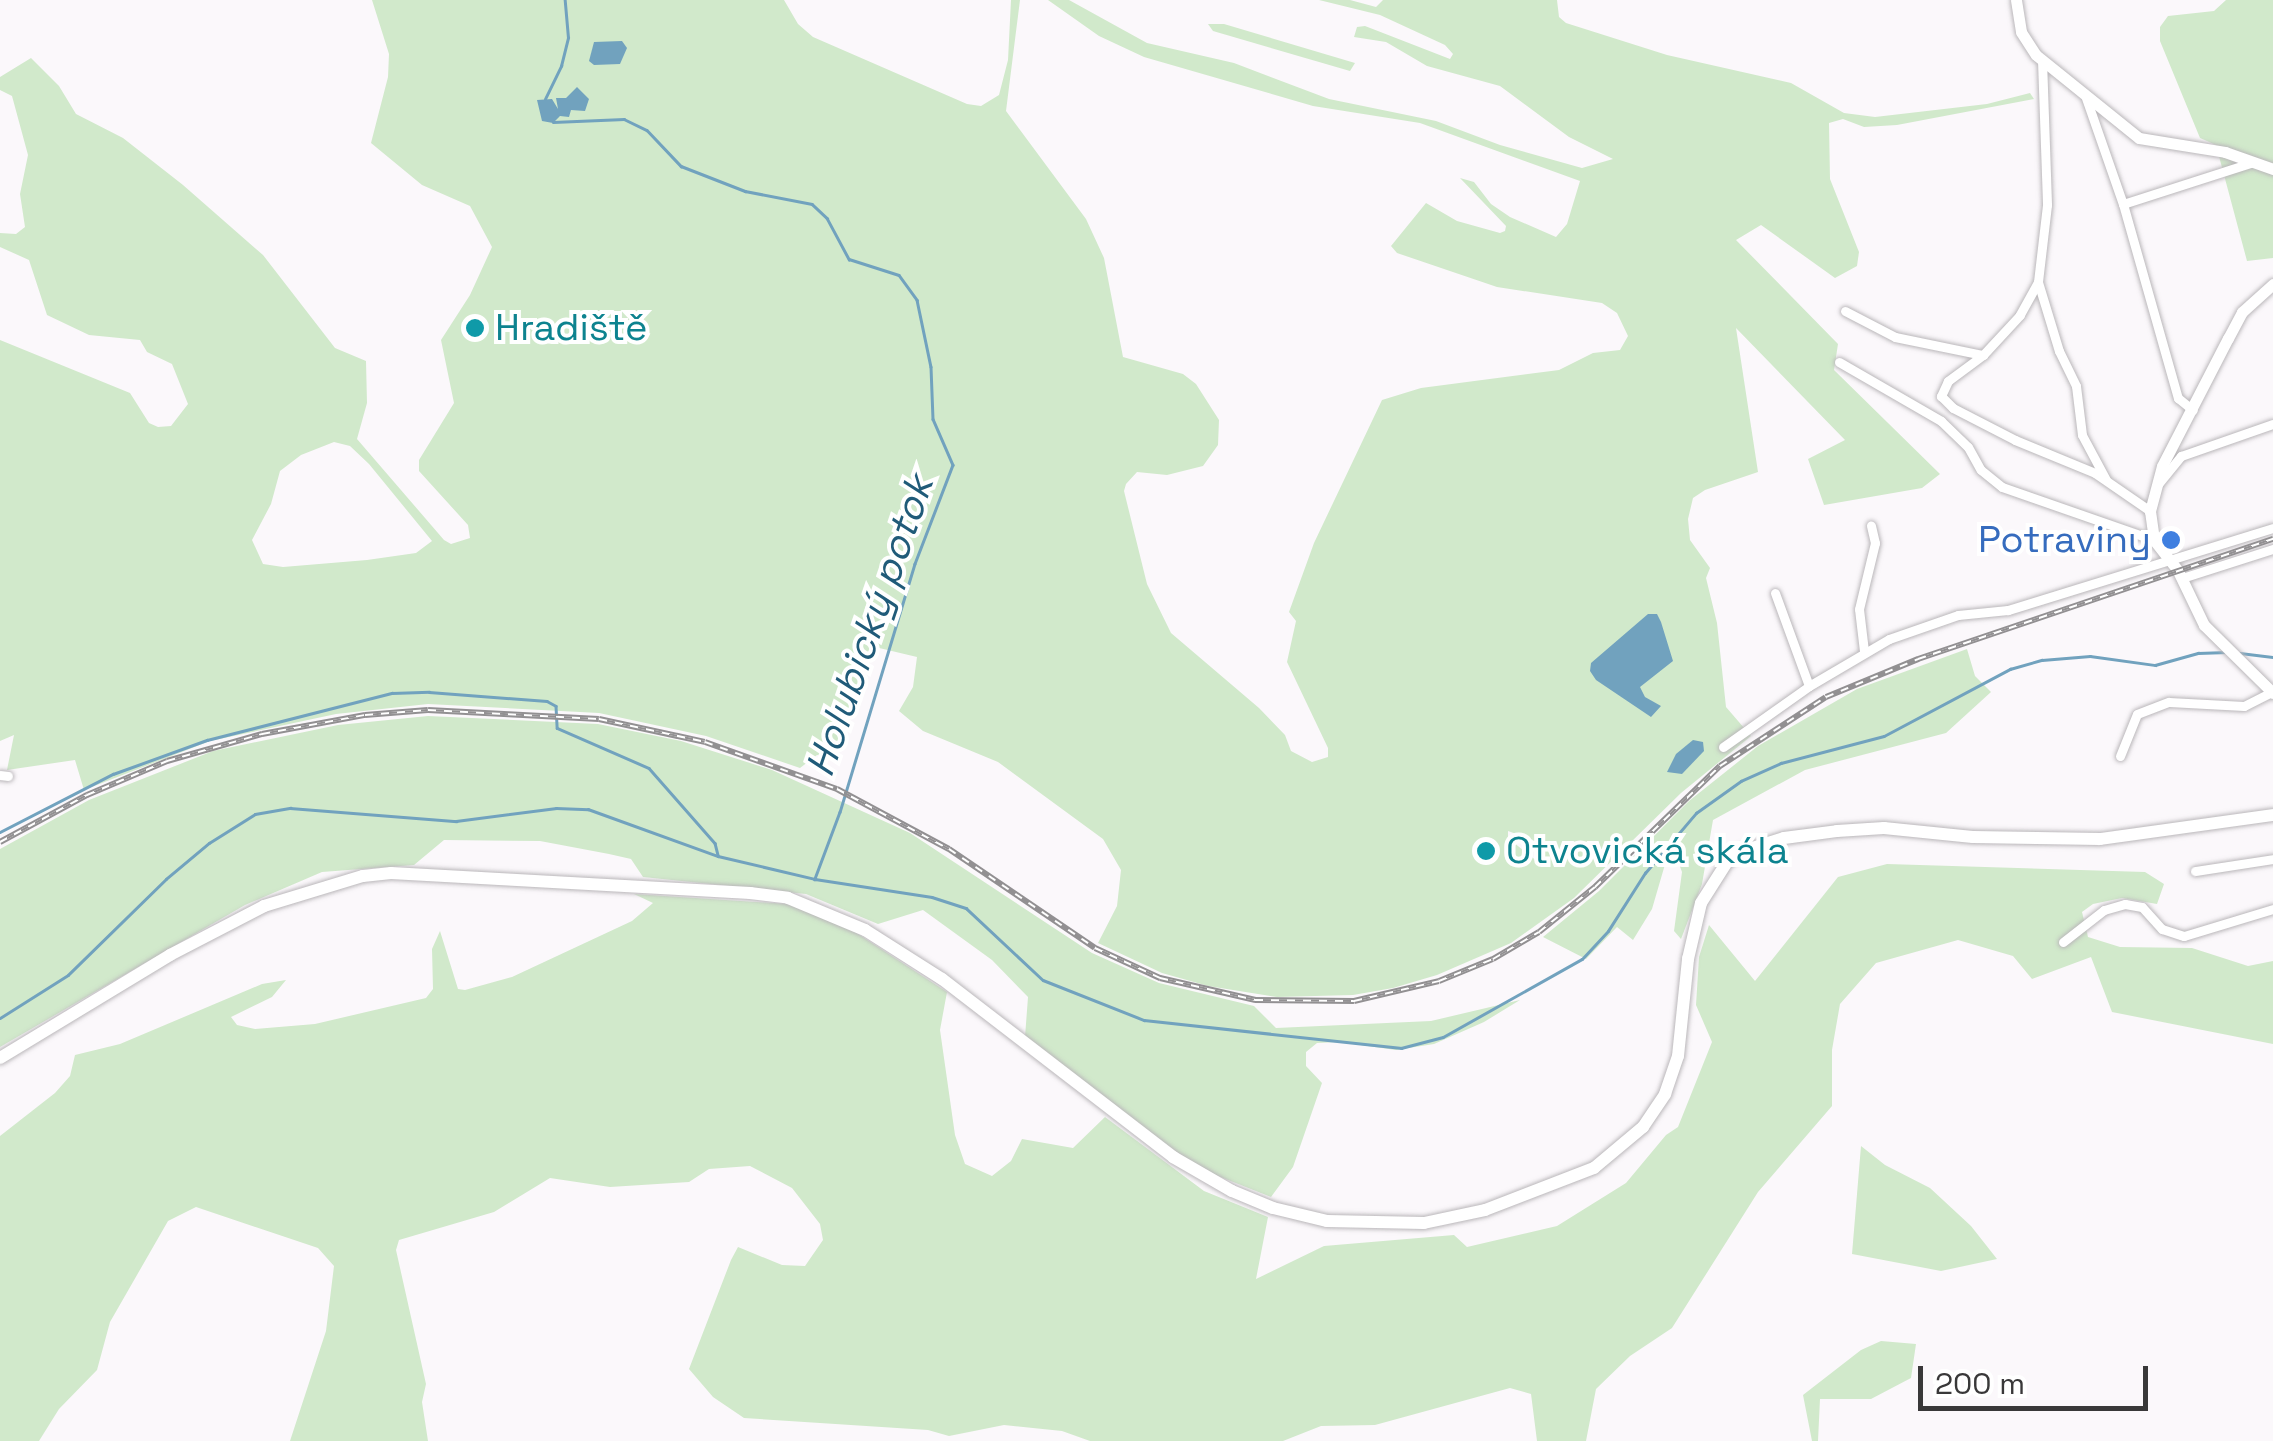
<!DOCTYPE html>
<meta charset="utf-8">
<style>
body{margin:0}
#map{position:relative;width:2273px;height:1441px;overflow:hidden;background:#fbf8fb;font-family:"Space Grotesk",sans-serif}
div>[style]{position:absolute}
.green>*{inset:0;background:#d1e9cb}
.water>*{inset:0;background:#71a2be}
.stream>*{height:2.5px;margin:-1.25px;padding:0 1.25px;transform-origin:1.25px;border-radius:1.25px;background:#71a2be}
.roads{filter:drop-shadow(0 0 2px #bab7ba) drop-shadow(0 0 2px #bab7ba)}
.minor>*{height:9px;margin:-4.5px;padding:0 4.5px;transform-origin:4.5px;border-radius:4.5px;background:#fff}
.tertiary>*{height:11px;margin:-5.5px;padding:0 5.5px;transform-origin:5.5px;border-radius:5.5px;background:#fff}
.secondary>*{height:12px;margin:-6px;padding:0 6px;transform-origin:6px;border-radius:6px;background:#fff}
.rail>*{height:6px;margin-top:-3px;transform-origin:0;background:repeating-linear-gradient(90deg,#fff 0 8px,#929092 0 16px);box-sizing:border-box;border-block:2px solid #929092}
.dots>*{width:28px;height:28px;translate:-50% -50%;box-sizing:border-box;border:5px solid #fff;border-radius:50%}
span{translate:-50% -50%;white-space:nowrap;text-align:center;line-height:1.15;-webkit-text-stroke:8px #fff;paint-order:stroke}
.culture-label{font-size:38px;color:#0d838f}
.left{translate:0 -50%;text-align:left}
.shop-label{font-size:38px;color:#366cbe}
.right{translate:-100% -50%;text-align:right}
.water-label{font-size:40px;color:#205b79;font-style:italic}
.scale{position:absolute;left:1918px;top:1366px;width:230px;height:45px;box-sizing:border-box;border:5px solid #393839;border-top:0;padding-left:12px;font-size:30px;line-height:35px;white-space:nowrap;color:#393839;-webkit-text-stroke:8px #fff;paint-order:stroke}
</style>
<div id="map">
<div class="green">
<div style="clip-path:polygon(evenodd,372px 0,784px 0,798px 24px,813px 37px,967px 104px,981px 106px,999px 95px,1008px 60px,1011px 0,1020px 0,1006px 111px,1086px 219px,1104px 258px,1123px 357px,1183px 374px,1196px 384px,1219px 420px,1218px 445px,1203px 466px,1167px 475px,1137px 472px,1126px 484px,1124px 491px,1147px 584px,1171px 633px,1259px 708px,1285px 735px,1291px 751px,1312px 762px,1328px 757px,1328px 748px,1287px 662px,1296px 621px,1289px 612px,1314px 543px,1382px 400px,1421px 388px,1559px 370px,1593px 353px,1620px 350px,1628px 336px,1617px 313px,1602px 303px,1497px 287px,1397px 253px,1391px 246px,1426px 203px,1457px 221px,1500px 233px,1505px 231px,1506px 226px,1460px 178px,1474px 182px,1491px 204px,1510px 217px,1556px 237px,1567px 224px,1580px 181px,1420px 123px,1313px 106px,1144px 57px,1099px 36px,1048px 0,1069px 0,1147px 43px,1234px 63px,1329px 99px,1436px 121px,1500px 145px,1582px 168px,1613px 159px,1569px 137px,1500px 86px,1427px 66px,1386px 42px,1354px 37px,1357px 27px,1365px 26px,1450px 59px,1453px 54px,1445px 45px,1380px 15px,1319px 0,1350px 0,1376px 7px,1383px 0,1557px 0,1559px 17px,1566px 23px,1667px 55px,1791px 83px,1844px 113px,1875px 117px,1987px 104px,2030px 93px,2034px 99px,1897px 125px,1864px 127px,1843px 119px,1829px 123px,1830px 179px,1859px 252px,1857px 266px,1835px 278px,1761px 225px,1736px 240px,1838px 344px,1834px 370px,1940px 474px,1922px 488px,1824px 505px,1808px 459px,1845px 440px,1736px 328px,1758px 472px,1705px 490px,1693px 498px,1688px 519px,1690px 540px,1710px 568px,1706px 578px,1717px 623px,1726px 707px,1751px 736px,1681px 793px,1574px 898px,1511px 943px,1437px 975px,1393px 988px,1353px 995px,1277px 997px,1208px 986px,1162px 973px,1098px 943px,1117px 906px,1121px 870px,1103px 839px,998px 762px,923px 731px,899px 711px,913px 687px,917px 657px,875px 647px,836px 758px,817px 755px,800px 768px,706px 736px,599px 713px,428px 704px,336px 714px,210px 741px,84px 790px,75px 760px,7px 770px,14px 735px,0 741px,0 340px,130px 393px,149px 423px,158px 427px,171px 426px,188px 404px,172px 364px,147px 352px,140px 340px,89px 335px,47px 315px,29px 260px,0 247px,0 233px,16px 234px,25px 227px,20px 194px,28px 155px,12px 96px,0 90px,0 77px,31px 58px,59px 86px,76px 114px,123px 138px,183px 185px,263px 255px,335px 348px,366px 361px,367px 403px,357px 439px,444px 540px,451px 544px,470px 538px,468px 525px,419px 471px,419px 460px,454px 403px,441px 340px,470px 295px,492px 247px,470px 206px,422px 185px,371px 143px,388px 77px,389px 54px,372px 0,334px 442px,350px 446px,369px 464px,432px 541px,416px 553px,367px 560px,283px 567px,263px 564px,252px 540px,271px 504px,280px 471px,301px 455px,334px 442px,372px 0,1508px 831px,1533px 840px,1541px 849px,1538px 862px,1508px 838px,1508px 831px)"></div>
<div style="clip-path:polygon(2226px 0,2273px 0,2273px 258px,2247px 261px,2216px 145px,2200px 138px,2160px 41px,2160px 27px,2168px 16px,2214px 11px)"></div>
<div style="clip-path:polygon(1208px 24px,1224px 24px,1355px 63px,1350px 71px,1213px 31px)"></div>
<div style="clip-path:polygon(1967px 649px,1975px 676px,1991px 692px,1946px 733px,1805px 770px,1713px 820px,1702px 884px,1681px 939px,1674px 931px,1682px 872px,1675px 853px,1666px 861px,1652px 909px,1633px 940px,1617px 927px,1586px 959px,1543px 937px,1599px 891px,1689px 801px,1758px 746px,1857px 689px)"></div>
<div style="clip-path:polygon(428px 716px,598px 724px,681px 741px,772px 770px,910px 833px,1092px 953px,1159px 983px,1254px 1006px,1276px 1028px,1431px 1021px,1520px 1000px,1484px 1022px,1434px 1044px,1396px 1050px,1339px 1042px,1317px 1043px,1306px 1052px,1306px 1066px,1322px 1083px,1293px 1167px,1271px 1197px,1203px 1170px,1123px 1115px,1025px 1037px,1028px 997px,992px 960px,923px 910px,878px 924px,806px 894px,643px 877px,631px 859px,609px 854px,540px 841px,444px 840px,414px 865px,322px 872px,245px 905px,0 1047px,0 849px,89px 800px,213px 751px,338px 725px)"></div>
<div style="clip-path:polygon(1887px 864px,2145px 872px,2164px 884px,2157px 904px,2122px 898px,2093px 904px,2082px 912px,2088px 937px,2120px 947px,2192px 948px,2248px 966px,2273px 961px,2273px 1044px,2112px 1012px,2091px 957px,2032px 979px,2013px 956px,1958px 940px,1876px 963px,1840px 1004px,1832px 1050px,1832px 1106px,1758px 1192px,1672px 1328px,1630px 1356px,1596px 1389px,1586px 1441px,1537px 1441px,1531px 1394px,1510px 1388px,1375px 1425px,1321px 1426px,1283px 1441px,1090px 1441px,1062px 1431px,1004px 1425px,949px 1436px,928px 1430px,744px 1418px,713px 1397px,689px 1369px,731px 1260px,738px 1247px,782px 1265px,805px 1266px,823px 1240px,820px 1224px,792px 1188px,750px 1166px,709px 1169px,689px 1182px,610px 1187px,550px 1178px,494px 1212px,399px 1240px,396px 1250px,426px 1384px,422px 1402px,428px 1441px,290px 1441px,326px 1331px,334px 1266px,318px 1248px,196px 1207px,168px 1221px,110px 1322px,97px 1370px,59px 1409px,39px 1441px,0 1441px,0 1136px,55px 1093px,70px 1076px,75px 1055px,120px 1044px,262px 984px,286px 980px,272px 997px,231px 1017px,237px 1025px,255px 1029px,315px 1024px,426px 998px,433px 989px,432px 949px,440px 931px,458px 989px,465px 990px,512px 977px,632px 921px,653px 903px,634px 894px,789px 904px,852px 930px,947px 992px,940px 1030px,955px 1135px,965px 1164px,992px 1176px,1011px 1161px,1022px 1139px,1073px 1148px,1105px 1117px,1204px 1191px,1268px 1217px,1256px 1279px,1324px 1246px,1454px 1235px,1467px 1247px,1557px 1226px,1626px 1183px,1666px 1135px,1678px 1127px,1712px 1042px,1696px 1005px,1699px 957px,1709px 925px,1755px 981px,1838px 877px)"></div>
<div style="clip-path:polygon(1861px 1146px,1885px 1165px,1930px 1188px,1971px 1226px,1997px 1259px,1941px 1271px,1852px 1254px)"></div>
<div style="clip-path:polygon(1881px 1341px,1916px 1344px,1911px 1378px,1871px 1399px,1820px 1399px,1818px 1441px,1812px 1441px,1803px 1395px,1861px 1350px)"></div>
</div>
<div class="water">
<div style="clip-path:polygon(622px 41px,627px 48px,620px 64px,594px 65px,589px 61px,594px 42px)"></div>
<div style="clip-path:polygon(577px 87px,589px 99px,585px 111px,571px 110px,569px 117px,560px 116px,553px 123px,542px 121px,537px 100px,552px 99px,558px 109px,556px 98px,566px 98px)"></div>
<div style="clip-path:polygon(1648px 614px,1657px 614px,1661px 622px,1673px 661px,1640px 687px,1645px 697px,1661px 706px,1651px 717px,1596px 680px,1590px 671px,1591px 663px)"></div>
<div style="clip-path:polygon(1693px 740px,1703px 742px,1704px 751px,1682px 774px,1667px 772px,1676px 754px)"></div>
</div>
<div class="stream">
<div style="left:545px;top:99px;width:37px;rotate:-64deg"></div>
<div style="left:561px;top:66px;width:29px;rotate:-76deg"></div>
<div style="left:568px;top:38px;width:38px;rotate:-95deg"></div>
<div style="left:553px;top:122px;width:71px;rotate:-2.4deg"></div>
<div style="left:624px;top:119px;width:25px;rotate:26deg"></div>
<div style="left:647px;top:130px;width:50px;rotate:46.6deg"></div>
<div style="left:681px;top:166px;width:69px;rotate:21.3deg"></div>
<div style="left:745px;top:191px;width:68px;rotate:11deg"></div>
<div style="left:812px;top:204px;width:21px;rotate:43deg"></div>
<div style="left:827px;top:218px;width:47px;rotate:61.8deg"></div>
<div style="left:849px;top:259px;width:52px;rotate:17.7deg"></div>
<div style="left:899px;top:275px;width:31px;rotate:54deg"></div>
<div style="left:917px;top:300px;width:68px;rotate:78.2deg"></div>
<div style="left:931px;top:367px;width:52px;rotate:87.8deg"></div>
<div style="left:933px;top:419px;width:50px;rotate:66.5deg"></div>
<div style="left:953px;top:465px;width:106px;rotate:111deg"></div>
<div style="left:915px;top:564px;width:259px;rotate:106.8deg"></div>
<div style="left:840px;top:812px;width:72px;rotate:110.5deg"></div>
<div style="left:2240px;top:653px;width:33px;rotate:7deg"></div>
<div style="left:0;top:832px;width:127px;rotate:-27.2deg"></div>
<div style="left:113px;top:774px;width:100px;rotate:-19.9deg"></div>
<div style="left:207px;top:740px;width:191px;rotate:-14.3deg"></div>
<div style="left:392px;top:693px;width:37px;rotate:-2deg"></div>
<div style="left:429px;top:692px;width:118px;rotate:4.4deg"></div>
<div style="left:547px;top:701px;width:10px;rotate:29deg"></div>
<div style="left:556px;top:706px;width:22px;rotate:87deg"></div>
<div style="left:557px;top:728px;width:100px;rotate:23.5deg"></div>
<div style="left:649px;top:768px;width:100px;rotate:48.7deg"></div>
<div style="left:715px;top:843px;width:12px;rotate:76deg"></div>
<div style="left:0;top:1018px;width:80px;rotate:-32.3deg"></div>
<div style="left:68px;top:975px;width:137px;rotate:-44.4deg"></div>
<div style="left:166px;top:879px;width:56px;rotate:-39.9deg"></div>
<div style="left:209px;top:843px;width:54px;rotate:-32.2deg"></div>
<div style="left:255px;top:814px;width:36px;rotate:-10deg"></div>
<div style="left:290px;top:808px;width:167px;rotate:4.5deg"></div>
<div style="left:456px;top:821px;width:101px;rotate:-7.4deg"></div>
<div style="left:556px;top:808px;width:32px;rotate:2deg"></div>
<div style="left:588px;top:809px;width:138px;rotate:19.9deg"></div>
<div style="left:718px;top:856px;width:100px;rotate:13.3deg"></div>
<div style="left:815px;top:879px;width:118px;rotate:8.7deg"></div>
<div style="left:932px;top:897px;width:36px;rotate:18deg"></div>
<div style="left:966px;top:908px;width:105px;rotate:43.1deg"></div>
<div style="left:1043px;top:980px;width:109px;rotate:21.6deg"></div>
<div style="left:1144px;top:1020px;width:259px;rotate:6.2deg"></div>
<div style="left:1401px;top:1048px;width:43px;rotate:-14.7deg"></div>
<div style="left:1443px;top:1037px;width:159px;rotate:-29.3deg"></div>
<div style="left:1582px;top:959px;width:38px;rotate:-47deg"></div>
<div style="left:1608px;top:931px;width:69px;rotate:-57.5deg"></div>
<div style="left:1645px;top:873px;width:79px;rotate:-49.6deg"></div>
<div style="left:1696px;top:813px;width:55px;rotate:-35.4deg"></div>
<div style="left:1741px;top:781px;width:44px;rotate:-24.2deg"></div>
<div style="left:1781px;top:763px;width:106px;rotate:-14.7deg"></div>
<div style="left:1884px;top:736px;width:143px;rotate:-28deg"></div>
<div style="left:2010px;top:669px;width:33px;rotate:-16deg"></div>
<div style="left:2042px;top:660px;width:48px;rotate:-4.8deg"></div>
<div style="left:2090px;top:656px;width:66px;rotate:7.9deg"></div>
<div style="left:2155px;top:665px;width:45px;rotate:-15.6deg"></div>
<div style="left:2198px;top:653px;width:29px;rotate:-2deg"></div>
</div>
<div class="roads">
<div class="minor">
<div style="left:2042px;top:60px;width:145px;rotate:88deg"></div>
<div style="left:2047px;top:205px;width:78px;rotate:96.7deg"></div>
<div style="left:2038px;top:282px;width:38px;rotate:119deg"></div>
<div style="left:2020px;top:315px;width:54px;rotate:132.8deg"></div>
<div style="left:1983px;top:355px;width:44px;rotate:143.4deg"></div>
<div style="left:1948px;top:381px;width:17px;rotate:115deg"></div>
<div style="left:1941px;top:396px;width:17px;rotate:45deg"></div>
<div style="left:1953px;top:408px;width:70px;rotate:27.3deg"></div>
<div style="left:2015px;top:440px;width:87px;rotate:22.4deg"></div>
<div style="left:2095px;top:473px;width:67px;rotate:34.6deg"></div>
<div style="left:2086px;top:98px;width:112px;rotate:70.8deg"></div>
<div style="left:2123px;top:204px;width:202px;rotate:74.2deg"></div>
<div style="left:2178px;top:398px;width:19px;rotate:39deg"></div>
<div style="left:2123px;top:204px;width:138px;rotate:-17.8deg"></div>
<div style="left:2038px;top:282px;width:72px;rotate:73.1deg"></div>
<div style="left:2059px;top:351px;width:39px;rotate:64deg"></div>
<div style="left:2076px;top:386px;width:49px;rotate:83deg"></div>
<div style="left:2082px;top:435px;width:51px;rotate:61.9deg"></div>
<div style="left:1845px;top:311px;width:56px;rotate:27.5deg"></div>
<div style="left:1895px;top:337px;width:90px;rotate:11.6deg"></div>
<div style="left:1839px;top:362px;width:118px;rotate:30deg"></div>
<div style="left:1941px;top:421px;width:37px;rotate:44deg"></div>
<div style="left:1968px;top:447px;width:26px;rotate:61deg"></div>
<div style="left:1981px;top:470px;width:27px;rotate:39deg"></div>
<div style="left:2002px;top:487px;width:161px;rotate:19.2deg"></div>
<div style="left:2159px;top:483px;width:35px;rotate:-51deg"></div>
<div style="left:2181px;top:456px;width:97px;rotate:-19.2deg"></div>
<div style="left:2182px;top:578px;width:96px;rotate:-17.7deg"></div>
<div style="left:1775px;top:593px;width:99px;rotate:69.9deg"></div>
<div style="left:1864px;top:651px;width:42px;rotate:-96.8deg"></div>
<div style="left:1859px;top:609px;width:68px;rotate:-76.4deg"></div>
<div style="left:1875px;top:543px;width:18px;rotate:-103deg"></div>
<div style="left:1723px;top:747px;width:105px;rotate:-35.3deg"></div>
<div style="left:1809px;top:686px;width:93px;rotate:-30.4deg"></div>
<div style="left:1889px;top:639px;width:73px;rotate:-19.2deg"></div>
<div style="left:1958px;top:615px;width:50px;rotate:-5.7deg"></div>
<div style="left:2008px;top:610px;width:277px;rotate:-17.2deg"></div>
<div style="left:2120px;top:756px;width:45px;rotate:-68deg"></div>
<div style="left:2137px;top:714px;width:34px;rotate:-21deg"></div>
<div style="left:2169px;top:702px;width:75px;rotate:3.1deg"></div>
<div style="left:2244px;top:706px;width:31px;rotate:-27deg"></div>
<div style="left:0;top:775px;width:8px;rotate:7deg"></div>
<div style="left:2195px;top:871px;width:79px;rotate:-8.7deg"></div>
<div style="left:2063px;top:942px;width:52px;rotate:-38deg"></div>
<div style="left:2104px;top:910px;width:22px;rotate:-16deg"></div>
<div style="left:2125px;top:904px;width:17px;rotate:10deg"></div>
<div style="left:2142px;top:907px;width:30px;rotate:48deg"></div>
<div style="left:2162px;top:929px;width:23px;rotate:18deg"></div>
<div style="left:2184px;top:936px;width:93px;rotate:-16.9deg"></div>
</div>
<div class="tertiary">
<div style="left:2016px;top:0;width:32px;rotate:81deg"></div>
<div style="left:2021px;top:32px;width:27px;rotate:57deg"></div>
<div style="left:2036px;top:55px;width:132px;rotate:38.9deg"></div>
<div style="left:2139px;top:138px;width:87px;rotate:9.2deg"></div>
<div style="left:2225px;top:152px;width:51px;rotate:19.5deg"></div>
<div style="left:2273px;top:284px;width:42px;rotate:137.9deg"></div>
<div style="left:2242px;top:312px;width:30px;rotate:118deg"></div>
<div style="left:2228px;top:338px;width:144px;rotate:117.3deg"></div>
<div style="left:2162px;top:466px;width:47px;rotate:104.9deg"></div>
<div style="left:2150px;top:511px;width:29px;rotate:82deg"></div>
<div style="left:2154px;top:540px;width:39px;rotate:52deg"></div>
<div style="left:2178px;top:571px;width:60px;rotate:64.3deg"></div>
<div style="left:2204px;top:625px;width:97px;rotate:44.6deg"></div>
</div>
<div class="secondary">
<div style="left:0;top:1058px;width:199px;rotate:-31.2deg"></div>
<div style="left:170px;top:955px;width:106px;rotate:-27.5deg"></div>
<div style="left:264px;top:906px;width:103px;rotate:-16.9deg"></div>
<div style="left:363px;top:876px;width:28px;rotate:-6deg"></div>
<div style="left:391px;top:873px;width:360px;rotate:3.2deg"></div>
<div style="left:750px;top:893px;width:38px;rotate:7deg"></div>
<div style="left:788px;top:898px;width:83px;rotate:22.6deg"></div>
<div style="left:865px;top:930px;width:91px;rotate:32.5deg"></div>
<div style="left:942px;top:979px;width:292px;rotate:37.6deg"></div>
<div style="left:1173px;top:1157px;width:68px;rotate:30deg"></div>
<div style="left:1232px;top:1191px;width:44px;rotate:22.5deg"></div>
<div style="left:1273px;top:1208px;width:56px;rotate:13.5deg"></div>
<div style="left:1327px;top:1221px;width:97px;rotate:1.2deg"></div>
<div style="left:1424px;top:1223px;width:62px;rotate:-12deg"></div>
<div style="left:1485px;top:1210px;width:117px;rotate:-21.1deg"></div>
<div style="left:1594px;top:1168px;width:64px;rotate:-39.9deg"></div>
<div style="left:1643px;top:1127px;width:40px;rotate:-56deg"></div>
<div style="left:1665px;top:1094px;width:40px;rotate:-71.1deg"></div>
<div style="left:1678px;top:1056px;width:98px;rotate:-84.1deg"></div>
<div style="left:1688px;top:959px;width:57px;rotate:-76.9deg"></div>
<div style="left:1701px;top:903px;width:49px;rotate:-57.6deg"></div>
<div style="left:1727px;top:862px;width:19px;rotate:-35deg"></div>
<div style="left:1743px;top:851px;width:43px;rotate:-17.6deg"></div>
<div style="left:1784px;top:838px;width:53px;rotate:-7.5deg"></div>
<div style="left:1837px;top:831px;width:47px;rotate:-3.7deg"></div>
<div style="left:1884px;top:828px;width:89px;rotate:5.8deg"></div>
<div style="left:1973px;top:837px;width:127px;rotate:0.9deg"></div>
<div style="left:2100px;top:839px;width:175px;rotate:-7.9deg"></div>
</div>
</div>
<div class="rail">
<div style="left:0;top:842px;width:99px;rotate:-28.4deg"></div>
<div style="left:87px;top:795px;width:87px;rotate:-23deg"></div>
<div style="left:167px;top:761px;width:99px;rotate:-15.9deg"></div>
<div style="left:262px;top:734px;width:105px;rotate:-10.5deg"></div>
<div style="left:365px;top:715px;width:63px;rotate:-4.5deg"></div>
<div style="left:428px;top:710px;width:171px;rotate:3deg"></div>
<div style="left:599px;top:719px;width:108px;rotate:12.2deg"></div>
<div style="left:705px;top:742px;width:140px;rotate:19.6deg"></div>
<div style="left:837px;top:789px;width:127px;rotate:28.2deg"></div>
<div style="left:949px;top:849px;width:176px;rotate:34.1deg"></div>
<div style="left:1095px;top:948px;width:72px;rotate:24.8deg"></div>
<div style="left:1160px;top:978px;width:98px;rotate:13deg"></div>
<div style="left:1255px;top:1000px;width:99px;rotate:0.6deg"></div>
<div style="left:1354px;top:1001px;width:87px;rotate:-13.2deg"></div>
<div style="left:1439px;top:981px;width:58px;rotate:-22.2deg"></div>
<div style="left:1493px;top:959px;width:53px;rotate:-30.4deg"></div>
<div style="left:1539px;top:932px;width:72px;rotate:-38.8deg"></div>
<div style="left:1595px;top:887px;width:174px;rotate:-44.1deg"></div>
<div style="left:1720px;top:766px;width:126px;rotate:-33.1deg"></div>
<div style="left:1826px;top:697px;width:100px;rotate:-22.4deg"></div>
<div style="left:1918px;top:659px;width:375px;rotate:-18.7deg"></div>
</div>
<div class="dots">
<div style="left:475px;top:328px;background:#0f9aa8"></div>
<div style="left:2171px;top:540px;background:#3f7fe0"></div>
<div style="left:1486px;top:851px;background:#0f9aa8"></div>
</div>
<div class="culture-label">
<span class="left" style="left:495px;top:328px">Hradiště</span>
<span class="left" style="left:1506px;top:851px">Otvovická skála</span>
</div>
<div class="shop-label">
<span class="right" style="left:2151px;top:540px">Potraviny</span>
</div>
<div class="water-label">
<span style="left:870px;top:626px;rotate:-71deg">Holubický potok</span>
</div>
<div class="scale">200 m</div>
</div>
